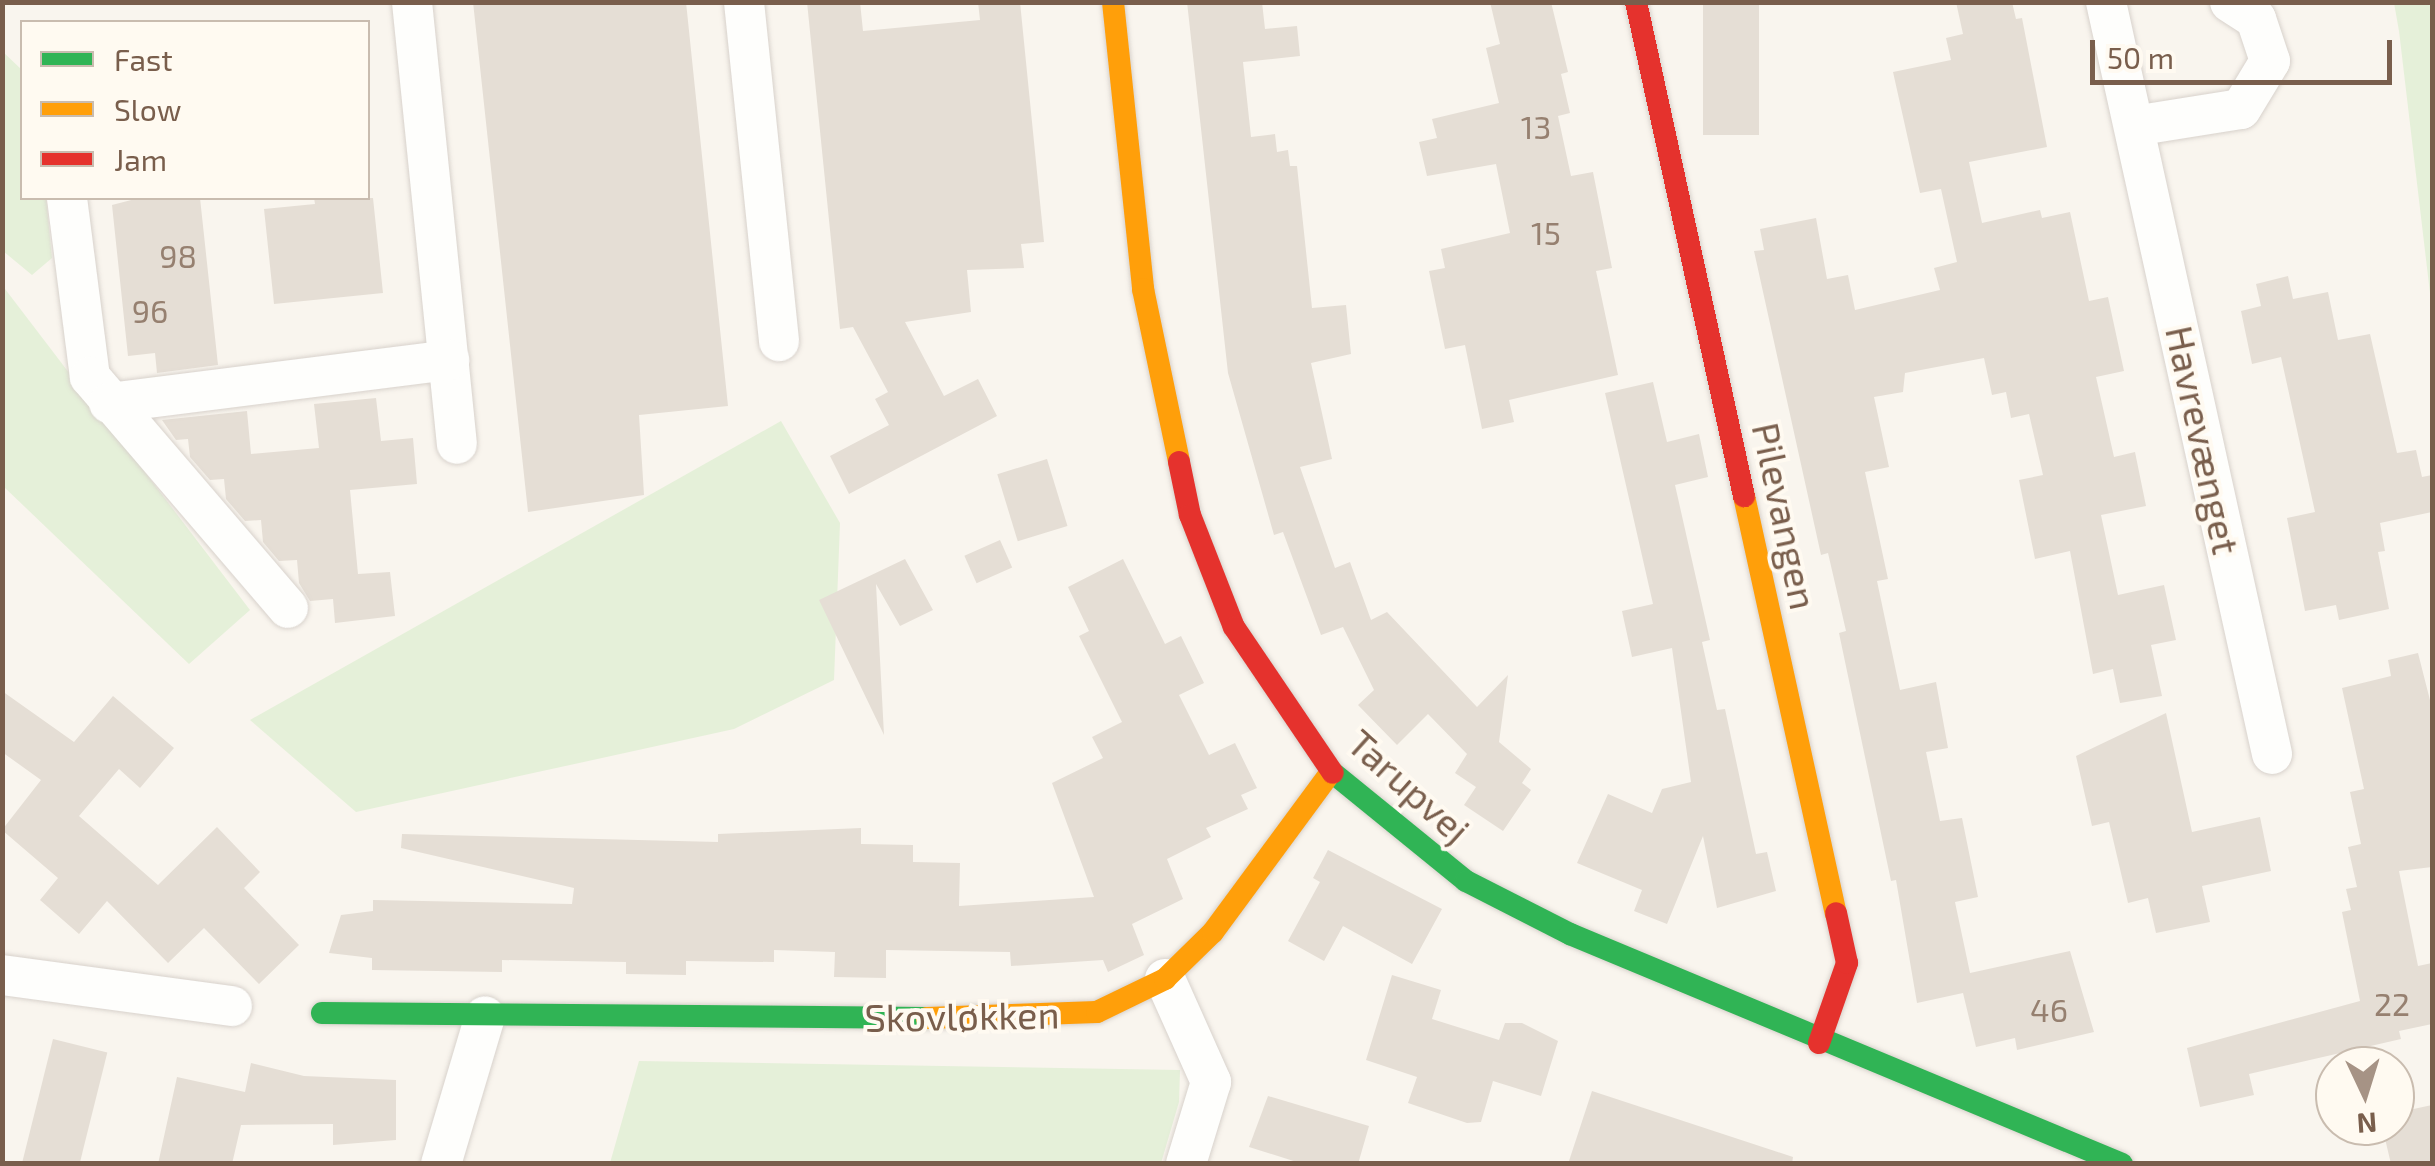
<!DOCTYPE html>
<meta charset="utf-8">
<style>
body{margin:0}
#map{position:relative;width:2435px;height:1166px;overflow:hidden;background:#f9f5ee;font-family:"Exo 2",sans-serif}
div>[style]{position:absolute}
.green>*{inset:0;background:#e5f0d9}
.building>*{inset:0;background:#e5ded5;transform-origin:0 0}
.roads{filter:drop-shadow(0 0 2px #d8d2cc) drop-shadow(0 0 2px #d8d2cc)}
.street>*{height:40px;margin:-20px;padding:0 20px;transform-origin:20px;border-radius:20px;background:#fefefc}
.fast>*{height:22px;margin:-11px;padding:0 11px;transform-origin:11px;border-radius:11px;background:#30b455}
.slow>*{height:22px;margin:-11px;padding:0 11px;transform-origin:11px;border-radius:11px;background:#ff9f0a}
.jam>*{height:22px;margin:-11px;padding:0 11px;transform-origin:11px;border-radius:11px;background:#e5322d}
span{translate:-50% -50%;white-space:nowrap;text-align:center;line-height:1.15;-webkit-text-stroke:8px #fffaf1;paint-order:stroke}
.number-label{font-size:32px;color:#968070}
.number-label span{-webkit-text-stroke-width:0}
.street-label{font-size:38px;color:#795e4c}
.frame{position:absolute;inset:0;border:5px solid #795e4c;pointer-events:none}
.legend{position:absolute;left:20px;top:20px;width:350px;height:180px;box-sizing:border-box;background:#fffaf1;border:2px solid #c9bcaf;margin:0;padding:12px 18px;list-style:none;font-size:30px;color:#795e4c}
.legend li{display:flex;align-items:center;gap:20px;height:50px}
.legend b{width:50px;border:2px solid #c9bcaf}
.north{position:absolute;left:2315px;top:1046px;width:100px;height:100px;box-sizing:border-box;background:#fffaf1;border:2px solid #c9bcaf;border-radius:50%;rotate:176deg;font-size:28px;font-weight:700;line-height:40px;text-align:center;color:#795e4c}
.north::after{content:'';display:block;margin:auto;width:35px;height:45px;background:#a69385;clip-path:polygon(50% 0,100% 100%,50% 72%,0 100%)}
.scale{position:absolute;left:2090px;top:40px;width:302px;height:45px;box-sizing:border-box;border:5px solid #795e4c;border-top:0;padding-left:12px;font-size:30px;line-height:35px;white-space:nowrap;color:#795e4c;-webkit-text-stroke:8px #fffaf1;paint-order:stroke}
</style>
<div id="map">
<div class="green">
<div style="clip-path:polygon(2394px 3px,2432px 3px,2432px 310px,2399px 31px)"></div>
<div style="clip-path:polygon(2px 51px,22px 70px,22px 198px,46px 198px,52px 258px,32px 275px,3px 251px)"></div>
<div style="clip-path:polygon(2px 285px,250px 610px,189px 664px,3px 486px)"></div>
<div style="clip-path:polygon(781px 421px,840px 523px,834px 680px,734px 729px,356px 812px,250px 720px)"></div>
<div style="clip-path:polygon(639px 1061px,1180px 1070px,1179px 1102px,1161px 1163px,610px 1163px)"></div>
</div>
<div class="building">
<div style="clip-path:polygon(473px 2px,686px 2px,728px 406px,639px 415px,644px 495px,528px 512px)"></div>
<div style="clip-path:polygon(807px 2px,860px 2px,863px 31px,980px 20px,978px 2px,1020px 2px,1044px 242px,1021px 244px,1024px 268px,967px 270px,971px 312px,905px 322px,944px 396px,978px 379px,997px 416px,849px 494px,830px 456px,889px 425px,875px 399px,888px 392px,853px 327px,840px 329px)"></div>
<div style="clip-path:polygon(1187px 2px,1262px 2px,1265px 29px,1297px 26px,1300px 56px,1243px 62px,1251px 137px,1275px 134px,1277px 152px,1288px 150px,1290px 166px,1297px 166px,1312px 308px,1346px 305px,1351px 354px,1311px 363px,1332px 459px,1300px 467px,1335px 568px,1350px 562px,1371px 620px,1387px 612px,1477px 707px,1508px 675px,1499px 742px,1531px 769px,1522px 783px,1531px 790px,1503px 831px,1464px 805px,1476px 787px,1455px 773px,1467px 754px,1428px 714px,1397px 745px,1358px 705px,1374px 690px,1343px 627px,1321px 635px,1283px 532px,1274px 535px,1228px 373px)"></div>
<div style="clip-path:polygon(1490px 2px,1551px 2px,1568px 72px,1561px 74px,1570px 113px,1558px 116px,1571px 176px,1593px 172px,1612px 268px,1596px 271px,1618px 375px,1509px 400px,1514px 422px,1482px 429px,1465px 345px,1445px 349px,1429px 271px,1445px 268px,1441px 249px,1510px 233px,1496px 164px,1427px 176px,1419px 142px,1437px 138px,1432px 119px,1499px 103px,1486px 48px,1500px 44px)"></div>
<div style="left:1703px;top:2px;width:56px;height:133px"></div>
<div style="clip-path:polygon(1956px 2px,2012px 2px,2016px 19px,2022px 18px,2047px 147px,1969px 162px,1982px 223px,2040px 210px,2042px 218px,2070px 212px,2089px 301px,2108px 297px,2124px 371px,2096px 377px,2114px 457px,2135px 452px,2146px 506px,2101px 515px,2118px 595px,2164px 585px,2176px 640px,2151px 645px,2162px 696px,2120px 703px,2113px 669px,2093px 674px,2070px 551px,2035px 559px,2019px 480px,2043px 475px,2029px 414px,2011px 418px,2006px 392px,1992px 395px,1984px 358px,1905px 373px,1903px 392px,1874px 397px,1889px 467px,1865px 472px,1888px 579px,1877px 581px,1900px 690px,1936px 682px,1948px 748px,1926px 752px,1940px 821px,1962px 818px,1978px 897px,1955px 902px,1970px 973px,2070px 951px,2094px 1032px,2017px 1050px,2015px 1038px,1976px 1047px,1963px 993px,1917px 1003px,1896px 880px,1891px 881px,1839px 633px,1846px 631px,1828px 553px,1821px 555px,1754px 251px,1764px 250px,1760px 229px,1816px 218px,1827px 279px,1848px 275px,1855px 310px,1940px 290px,1934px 268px,1957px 262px,1941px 189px,1920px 193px,1893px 72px,1951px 60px,1946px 38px,1963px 34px)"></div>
<div style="clip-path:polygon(139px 198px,200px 198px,218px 365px,157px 373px,155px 353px,128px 356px,112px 205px)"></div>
<div style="clip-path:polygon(314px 198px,373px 198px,383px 293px,274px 304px,264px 209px,315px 204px)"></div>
<div style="clip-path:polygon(2288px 276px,2293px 299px,2328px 292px,2338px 340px,2370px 334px,2397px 453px,2416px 450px,2422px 477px,2432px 475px,2432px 512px,2380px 523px,2385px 551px,2378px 552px,2389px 609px,2339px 620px,2336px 605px,2305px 611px,2287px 518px,2315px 512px,2281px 357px,2252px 364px,2241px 311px,2261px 306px,2256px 284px)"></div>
<div style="clip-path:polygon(1653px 382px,1667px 442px,1699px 434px,1708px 477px,1675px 485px,1710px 640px,1702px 642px,1717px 710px,1725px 709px,1756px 854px,1767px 852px,1776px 891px,1717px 908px,1703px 836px,1667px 924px,1634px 911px,1642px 890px,1577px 863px,1608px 794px,1652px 813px,1662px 789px,1691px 782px,1672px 648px,1632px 657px,1622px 611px,1653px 604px,1605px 393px)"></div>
<div style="clip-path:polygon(376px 398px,381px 441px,413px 438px,417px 484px,350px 490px,358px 574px,390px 572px,395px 616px,335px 623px,333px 599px,310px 601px,299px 583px,297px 560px,279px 561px,263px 542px,261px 520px,245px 521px,226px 499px,224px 479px,210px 480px,190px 457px,188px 439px,176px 440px,162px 420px,247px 411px,251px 454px,319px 448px,314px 404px)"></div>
<div style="left:1047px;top:459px;width:70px;height:52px;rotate:73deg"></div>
<div style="left:1000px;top:540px;width:30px;height:39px;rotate:66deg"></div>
<div style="clip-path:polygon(905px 559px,933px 610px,900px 626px,876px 584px,884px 735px,819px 600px)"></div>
<div style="clip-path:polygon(1123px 559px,1165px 644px,1181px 636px,1204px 683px,1179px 695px,1209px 755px,1235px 743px,1257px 788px,1241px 795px,1248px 809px,1206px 828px,1211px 837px,1167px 859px,1183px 899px,1132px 924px,1144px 955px,1108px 972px,1103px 960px,1011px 966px,1010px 952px,886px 950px,886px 978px,834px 977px,835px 952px,774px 950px,774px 962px,686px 961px,686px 975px,626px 974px,626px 962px,502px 960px,502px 972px,372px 970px,372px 958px,329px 953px,341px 915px,373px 911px,373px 900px,572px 904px,574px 888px,401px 848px,402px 834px,718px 842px,718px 834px,861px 828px,861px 844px,913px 845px,913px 862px,960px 863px,959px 906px,1094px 897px,1052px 783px,1103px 758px,1092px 737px,1122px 722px,1079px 636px,1089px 631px,1068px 587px)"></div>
<div style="clip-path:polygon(2418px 653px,2432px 708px,2432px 867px,2399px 871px,2418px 966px,2432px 963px,2432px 1024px,2399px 1031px,2401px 1039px,2249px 1074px,2254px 1095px,2200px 1107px,2187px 1048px,2360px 1001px,2342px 912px,2351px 910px,2346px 889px,2357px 887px,2348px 847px,2361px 844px,2350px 792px,2364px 789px,2342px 688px,2391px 676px,2388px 660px)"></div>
<div style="clip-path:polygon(2px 691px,74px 742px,113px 696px,174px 748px,140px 788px,119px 769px,79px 816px,158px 885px,217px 827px,260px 872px,244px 888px,299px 945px,259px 984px,204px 928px,168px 963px,107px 901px,79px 934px,40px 900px,58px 878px,2px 830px,41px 780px,2px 752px)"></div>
<div style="clip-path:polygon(2166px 713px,2192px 832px,2260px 817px,2271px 871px,2202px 886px,2210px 922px,2156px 933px,2148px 898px,2128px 903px,2109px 822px,2092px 826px,2076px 756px)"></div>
<div style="clip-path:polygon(1328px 850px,1442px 909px,1412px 964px,1343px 926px,1324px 961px,1288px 941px,1320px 882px,1313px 878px)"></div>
<div style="clip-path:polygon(1392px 975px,1441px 990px,1432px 1019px,1499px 1040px,1505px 1023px,1522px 1023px,1558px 1041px,1541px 1096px,1493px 1081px,1481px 1122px,1467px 1123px,1408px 1103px,1417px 1077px,1366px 1060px)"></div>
<div style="left:53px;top:1039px;width:56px;height:128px;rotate:14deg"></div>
<div style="clip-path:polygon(251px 1063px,304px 1076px,396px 1080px,396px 1140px,333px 1145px,333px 1124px,241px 1125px,232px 1164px,158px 1164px,177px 1077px,245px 1092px)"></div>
<div style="clip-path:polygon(1592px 1091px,1793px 1157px,1792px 1164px,1568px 1164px)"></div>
<div style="clip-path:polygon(1268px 1096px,1369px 1126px,1358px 1164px,1303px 1164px,1249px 1147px)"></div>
<div style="clip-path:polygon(2432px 1105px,2432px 1164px,2391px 1164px,2382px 1126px,2395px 1126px,2395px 1113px)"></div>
</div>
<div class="roads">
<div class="street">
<div style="left:412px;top:2px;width:444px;rotate:84.2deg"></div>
<div style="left:744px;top:2px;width:341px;rotate:84.1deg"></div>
<div style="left:2106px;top:2px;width:770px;rotate:77.55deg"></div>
<div style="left:2134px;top:126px;width:108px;rotate:-9deg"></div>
<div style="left:2241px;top:109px;width:56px;rotate:-58.9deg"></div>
<div style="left:2270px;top:61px;width:44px;rotate:-108.4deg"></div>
<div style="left:2256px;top:19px;width:31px;rotate:-147deg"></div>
<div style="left:67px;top:198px;width:180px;rotate:82.7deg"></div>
<div style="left:90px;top:377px;width:304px;rotate:49.4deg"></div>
<div style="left:109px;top:403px;width:343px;rotate:-7.2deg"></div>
<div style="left:2px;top:975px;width:232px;rotate:7.7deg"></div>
<div style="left:1165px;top:979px;width:113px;rotate:65.9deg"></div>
<div style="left:1211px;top:1082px;width:86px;rotate:107deg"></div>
<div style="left:441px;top:1164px;width:154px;rotate:-73.4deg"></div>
</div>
<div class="fast">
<div style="left:1333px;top:773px;width:171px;rotate:39.1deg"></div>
<div style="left:1466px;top:881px;width:117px;rotate:27deg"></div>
<div style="left:1570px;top:934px;width:598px;rotate:22.62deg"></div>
<div style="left:322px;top:1013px;width:605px;rotate:0.47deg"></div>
</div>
<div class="slow">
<div style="left:1113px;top:2px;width:289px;rotate:84deg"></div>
<div style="left:1143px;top:289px;width:177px;rotate:78.2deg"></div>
<div style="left:1744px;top:496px;width:427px;rotate:77.6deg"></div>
<div style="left:927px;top:1018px;width:170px;rotate:-2deg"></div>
<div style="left:1097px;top:1012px;width:76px;rotate:-25.9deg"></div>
<div style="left:1165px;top:979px;width:67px;rotate:-44.4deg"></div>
<div style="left:1213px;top:932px;width:199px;rotate:-53.6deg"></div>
</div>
<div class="jam">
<div style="left:1636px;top:2px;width:506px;rotate:77.67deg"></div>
<div style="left:1179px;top:462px;width:54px;rotate:78.3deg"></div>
<div style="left:1190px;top:515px;width:120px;rotate:68.6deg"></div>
<div style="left:1234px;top:627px;width:176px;rotate:55.9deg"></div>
<div style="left:1819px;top:1043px;width:85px;rotate:-70.7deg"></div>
<div style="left:1847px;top:963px;width:51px;rotate:-102.4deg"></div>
</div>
</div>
<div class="number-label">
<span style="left:1536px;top:126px">13</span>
<span style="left:1546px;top:232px">15</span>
<span style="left:178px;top:255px">98</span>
<span style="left:150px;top:310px">96</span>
<span style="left:2392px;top:1003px">22</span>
<span style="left:2049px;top:1009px">46</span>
</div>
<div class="street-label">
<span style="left:2203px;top:440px;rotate:78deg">Havrevænget</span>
<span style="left:1785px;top:516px;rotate:78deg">Pilevangen</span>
<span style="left:1409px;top:786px;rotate:42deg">Tarupvej</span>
<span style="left:962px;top:1016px;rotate:-1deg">Skovløkken</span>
</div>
<div class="frame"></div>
<ul class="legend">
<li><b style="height:12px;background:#30b455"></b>Fast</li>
<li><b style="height:12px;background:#ff9f0a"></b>Slow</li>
<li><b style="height:12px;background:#e5322d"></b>Jam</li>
</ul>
<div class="north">N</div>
<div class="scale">50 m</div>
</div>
